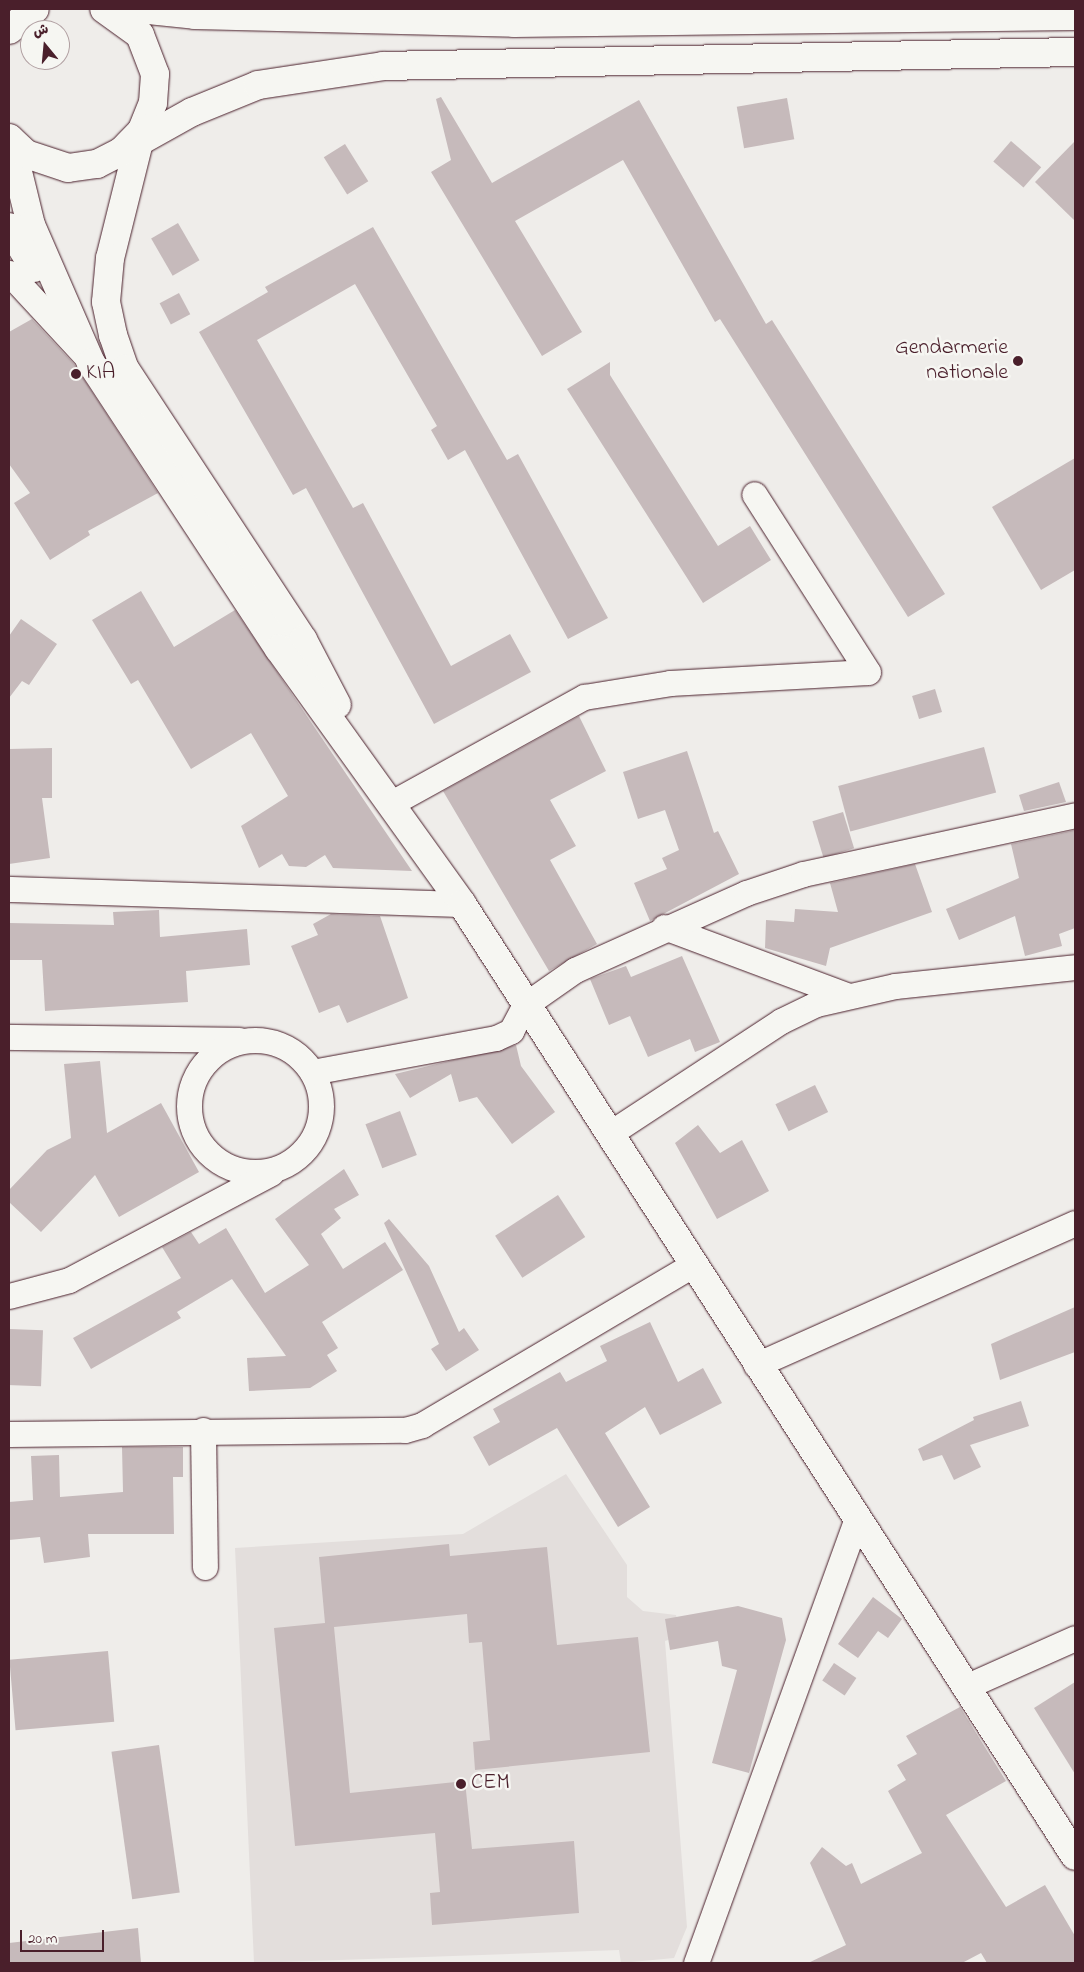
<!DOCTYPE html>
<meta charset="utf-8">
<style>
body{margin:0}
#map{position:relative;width:1084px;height:1972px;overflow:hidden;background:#efedea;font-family:"Indie Flower","Playpen Sans Arabic",sans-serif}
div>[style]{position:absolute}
.built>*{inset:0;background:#e3dedc}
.building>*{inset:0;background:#c6babb;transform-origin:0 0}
.roads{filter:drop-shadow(0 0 1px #4a1f2b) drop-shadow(0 0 1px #4a1f2b)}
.minor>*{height:25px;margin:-12.5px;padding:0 12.5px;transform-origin:12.5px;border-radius:12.5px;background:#f6f6f2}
.minor>.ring{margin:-12.5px;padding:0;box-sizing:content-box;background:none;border:25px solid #f6f6f2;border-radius:50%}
.secondary>*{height:28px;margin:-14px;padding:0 14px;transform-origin:14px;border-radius:14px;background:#f6f6f2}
.trunk>*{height:28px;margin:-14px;padding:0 14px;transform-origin:14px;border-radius:14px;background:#f6f6f2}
.dots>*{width:14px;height:14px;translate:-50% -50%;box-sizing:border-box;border:2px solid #f6f6f2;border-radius:50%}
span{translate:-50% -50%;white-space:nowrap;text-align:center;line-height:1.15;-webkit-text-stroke:5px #f6f6f2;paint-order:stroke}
.poi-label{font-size:22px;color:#4a1f2b}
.right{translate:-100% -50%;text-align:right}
.left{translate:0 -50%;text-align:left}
.frame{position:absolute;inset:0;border:10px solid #4a1f2b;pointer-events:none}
.north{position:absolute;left:20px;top:20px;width:50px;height:50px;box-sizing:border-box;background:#f6f6f2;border:1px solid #b1a0a2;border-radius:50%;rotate:343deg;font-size:14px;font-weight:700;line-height:20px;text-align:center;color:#4a1f2b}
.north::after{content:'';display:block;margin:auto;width:18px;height:22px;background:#4a1f2b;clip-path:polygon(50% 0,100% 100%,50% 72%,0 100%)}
.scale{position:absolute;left:20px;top:1930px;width:84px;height:22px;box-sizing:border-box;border:2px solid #4a1f2b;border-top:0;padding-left:6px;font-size:15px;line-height:18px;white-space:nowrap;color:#4a1f2b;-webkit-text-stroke:4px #f6f6f2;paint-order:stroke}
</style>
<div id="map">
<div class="built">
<div style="clip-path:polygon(566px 1474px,627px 1565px,627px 1597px,643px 1611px,676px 1615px,681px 1636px,665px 1641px,687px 1927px,674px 1958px,621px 1963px,619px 1950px,254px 1963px,235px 1548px,463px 1534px)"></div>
</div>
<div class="building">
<div style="clip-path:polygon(441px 97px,492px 183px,639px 100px,766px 324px,772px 320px,945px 594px,908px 617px,720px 319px,715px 322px,623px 160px,515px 221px,582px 332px,542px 356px,431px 172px,451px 160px,436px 99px)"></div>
<div style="left:787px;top:98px;width:42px;height:51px;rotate:80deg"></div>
<div style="left:1011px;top:141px;width:40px;height:27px;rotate:41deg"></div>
<div style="clip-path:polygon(1075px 141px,1075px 221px,1035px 182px)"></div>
<div style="left:345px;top:144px;width:44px;height:25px;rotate:58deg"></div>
<div style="left:178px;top:223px;width:43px;height:31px;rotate:60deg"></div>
<div style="clip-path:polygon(373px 227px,507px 460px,518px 454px,608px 618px,568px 639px,465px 450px,448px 460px,431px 430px,437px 426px,355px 284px,257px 340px,353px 508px,363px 503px,451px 666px,510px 634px,531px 672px,434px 724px,306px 488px,293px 495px,199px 332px,268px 292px,265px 287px)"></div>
<div style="left:179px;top:293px;width:24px;height:22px;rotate:62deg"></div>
<div style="clip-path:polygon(32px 319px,74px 364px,158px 493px,88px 531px,90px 535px,50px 560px,14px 503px,30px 493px,9px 464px,9px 332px)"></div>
<div style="clip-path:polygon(610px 362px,610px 375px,718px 546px,750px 526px,771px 560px,703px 603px,567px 389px)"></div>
<div style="clip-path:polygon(1075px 458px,1075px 570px,1041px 590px,992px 507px)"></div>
<div style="clip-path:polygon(141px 591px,174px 647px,235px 610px,412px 871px,333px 868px,325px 855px,306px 867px,289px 866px,282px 854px,259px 868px,241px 826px,288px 796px,251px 733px,191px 769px,138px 680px,131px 684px,92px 620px)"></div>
<div style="clip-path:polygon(21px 619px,57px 644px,29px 685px,22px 681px,9px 698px,9px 636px)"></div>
<div style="left:935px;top:689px;width:24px;height:24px;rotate:73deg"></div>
<div style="clip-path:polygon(579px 716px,606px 771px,550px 800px,576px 846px,550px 860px,597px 944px,549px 971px,443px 791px)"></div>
<div style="left:984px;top:747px;width:47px;height:151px;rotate:75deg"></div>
<div style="clip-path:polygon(52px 748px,52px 798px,42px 798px,50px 858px,9px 864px,9px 749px)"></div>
<div style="clip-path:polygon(687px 751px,714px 833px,718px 831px,739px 874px,650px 921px,634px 883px,667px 869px,662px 858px,679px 850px,665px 810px,638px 819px,623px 772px)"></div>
<div style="clip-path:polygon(1059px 782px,1066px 802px,1024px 811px,1019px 795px)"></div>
<div style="left:843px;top:812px;width:38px;height:32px;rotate:73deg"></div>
<div style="clip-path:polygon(1075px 830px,1075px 928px,1059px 934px,1062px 946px,1025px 956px,1015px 916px,959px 940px,946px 909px,1019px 878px,1011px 844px)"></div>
<div style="clip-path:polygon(915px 864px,932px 912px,830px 948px,826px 966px,765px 948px,766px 920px,794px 922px,795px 909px,838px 912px,830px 883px)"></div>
<div style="clip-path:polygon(159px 910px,160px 937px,247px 929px,250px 965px,186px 971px,188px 1002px,45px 1011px,42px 960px,9px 960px,9px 923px,114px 925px,113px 912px)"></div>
<div style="clip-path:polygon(331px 914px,380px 916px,408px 998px,347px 1023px,339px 1005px,319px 1013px,291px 946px,318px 935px,313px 924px)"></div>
<div style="clip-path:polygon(682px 956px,720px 1042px,695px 1052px,690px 1039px,648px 1057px,630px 1016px,609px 1025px,590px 979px,626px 966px,631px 977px)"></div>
<div style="clip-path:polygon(516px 1045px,521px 1066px,555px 1112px,512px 1144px,477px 1097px,459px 1102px,451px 1074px,410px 1098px,395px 1074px)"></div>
<div style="clip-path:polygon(100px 1061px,107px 1133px,161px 1103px,199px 1172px,119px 1217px,95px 1175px,41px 1232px,9px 1202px,9px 1190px,47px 1150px,71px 1138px,64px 1064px)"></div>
<div style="left:815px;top:1085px;width:30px;height:44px;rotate:64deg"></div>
<div style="left:400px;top:1111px;width:47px;height:37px;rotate:69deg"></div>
<div style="clip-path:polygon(698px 1125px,720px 1153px,742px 1140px,769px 1191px,717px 1219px,675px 1143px)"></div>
<div style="clip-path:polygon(344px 1169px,359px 1195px,334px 1209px,341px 1218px,321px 1234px,343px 1269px,385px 1242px,403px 1270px,322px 1322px,338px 1348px,327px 1355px,337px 1371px,310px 1388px,249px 1391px,247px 1358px,286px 1356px,232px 1279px,177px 1312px,181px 1318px,91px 1369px,73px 1338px,181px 1278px,162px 1247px,191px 1232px,199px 1244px,226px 1228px,265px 1293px,309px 1265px,275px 1219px)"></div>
<div style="left:558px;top:1195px;width:50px;height:75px;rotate:57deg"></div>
<div style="clip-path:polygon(389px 1219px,429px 1266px,459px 1332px,464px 1328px,479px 1350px,446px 1371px,431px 1349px,439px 1344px,384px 1223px)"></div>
<div style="clip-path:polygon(1075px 1307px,1075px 1352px,1000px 1380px,991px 1344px)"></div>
<div style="clip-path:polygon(650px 1322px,678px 1382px,703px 1368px,722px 1403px,660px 1435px,645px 1407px,605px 1433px,650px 1507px,618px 1527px,557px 1428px,489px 1466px,473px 1437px,500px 1422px,493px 1409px,560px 1372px,566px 1382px,607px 1361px,600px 1346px)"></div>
<div style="left:9px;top:1329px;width:34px;height:56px;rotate:2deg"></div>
<div style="clip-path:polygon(1021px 1401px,1029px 1426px,970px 1445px,981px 1467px,954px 1480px,942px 1455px,923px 1461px,918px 1449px,974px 1420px,973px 1417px)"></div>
<div style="clip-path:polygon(122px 1447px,183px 1447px,183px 1477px,173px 1477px,174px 1534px,88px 1534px,90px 1557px,44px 1563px,40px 1537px,9px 1540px,9px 1502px,33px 1500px,31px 1456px,59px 1455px,60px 1497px,123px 1492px)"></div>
<div style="clip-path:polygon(449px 1544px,450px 1556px,547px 1547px,557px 1645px,638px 1637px,650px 1752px,475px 1770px,473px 1742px,490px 1740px,482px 1642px,469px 1643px,467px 1614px,334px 1627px,350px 1793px,465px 1781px,472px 1849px,574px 1841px,579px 1913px,432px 1925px,430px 1893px,440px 1892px,435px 1833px,295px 1846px,274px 1628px,325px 1623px,319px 1557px)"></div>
<div style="clip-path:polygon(873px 1597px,902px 1619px,888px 1638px,878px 1631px,858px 1658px,838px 1644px)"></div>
<div style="clip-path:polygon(738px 1606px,782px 1618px,786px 1640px,749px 1773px,712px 1763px,737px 1670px,722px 1666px,718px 1641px,670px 1650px,665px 1619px)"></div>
<div style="left:108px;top:1651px;width:71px;height:99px;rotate:85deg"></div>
<div style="left:834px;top:1663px;width:27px;height:21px;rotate:34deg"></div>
<div style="clip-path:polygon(1075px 1682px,1075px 1774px,1034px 1708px)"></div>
<div style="clip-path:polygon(960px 1707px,1006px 1781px,946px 1815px,1006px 1907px,1045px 1885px,1075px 1936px,1075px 1963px,987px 1963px,981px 1953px,962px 1963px,808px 1963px,846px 1945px,810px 1863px,822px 1847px,846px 1866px,852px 1863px,861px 1884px,922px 1853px,888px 1791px,906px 1780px,897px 1765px,917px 1754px,906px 1736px)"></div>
<div style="left:159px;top:1745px;width:149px;height:48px;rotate:82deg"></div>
<div style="clip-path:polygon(138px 1928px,141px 1963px,9px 1963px,9px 1943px)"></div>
</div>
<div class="roads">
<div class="minor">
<div style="left:9px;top:273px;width:109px;rotate:47.2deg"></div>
<div style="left:390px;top:804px;width:222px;rotate:-28.9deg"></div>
<div style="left:584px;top:697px;width:87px;rotate:-9.2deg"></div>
<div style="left:670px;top:683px;width:198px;rotate:-3.2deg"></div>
<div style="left:868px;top:672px;width:211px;rotate:-122.6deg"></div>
<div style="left:9px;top:889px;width:453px;rotate:1.9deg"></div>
<div style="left:664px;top:927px;width:194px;rotate:20.5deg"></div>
<div style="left:9px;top:1037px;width:230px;rotate:0.7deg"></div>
<div class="ring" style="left:189px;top:1040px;width:107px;height:107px"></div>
<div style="left:312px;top:1072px;width:187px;rotate:-10.5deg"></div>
<div style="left:496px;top:1038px;width:17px;rotate:-25deg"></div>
<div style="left:511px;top:1031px;width:30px;rotate:-62deg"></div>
<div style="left:525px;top:1005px;width:61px;rotate:-35deg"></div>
<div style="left:575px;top:970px;width:188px;rotate:-24.2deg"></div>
<div style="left:746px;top:893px;width:60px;rotate:-18.4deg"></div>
<div style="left:803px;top:874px;width:278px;rotate:-12.2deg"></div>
<div style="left:609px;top:1134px;width:206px;rotate:-33.3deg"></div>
<div style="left:781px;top:1021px;width:39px;rotate:-26deg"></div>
<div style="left:816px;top:1004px;width:81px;rotate:-12.8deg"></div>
<div style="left:895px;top:986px;width:181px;rotate:-6deg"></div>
<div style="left:9px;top:1296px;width:62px;rotate:-14.9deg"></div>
<div style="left:69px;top:1280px;width:229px;rotate:-27.9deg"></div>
<div style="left:756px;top:1365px;width:349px;rotate:-24deg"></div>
<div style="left:203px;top:1430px;width:137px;rotate:89.2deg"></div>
<div style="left:9px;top:1434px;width:396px;rotate:-0.6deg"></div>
<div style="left:405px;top:1430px;width:18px;rotate:-16deg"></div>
<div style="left:422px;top:1425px;width:312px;rotate:-30.6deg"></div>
<div style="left:965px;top:1687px;width:120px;rotate:-24deg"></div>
<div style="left:696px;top:1963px;width:471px;rotate:-70.1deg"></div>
</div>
<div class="secondary">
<div style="left:142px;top:130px;width:132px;rotate:104deg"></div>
<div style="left:110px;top:258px;width:44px;rotate:95.2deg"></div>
<div style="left:106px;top:302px;width:34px;rotate:78deg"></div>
<div style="left:113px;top:335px;width:36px;rotate:71deg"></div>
<div style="left:125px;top:369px;width:324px;rotate:56.7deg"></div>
<div style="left:303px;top:640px;width:73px;rotate:62.4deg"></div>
<div style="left:10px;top:139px;width:89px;rotate:76.3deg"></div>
<div style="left:31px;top:225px;width:150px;rotate:66.5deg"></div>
<div style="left:91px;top:363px;width:342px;rotate:56.7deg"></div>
<div style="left:279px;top:649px;width:314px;rotate:54.3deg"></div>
<div style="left:462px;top:904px;width:1132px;rotate:57.22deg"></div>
<div style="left:9px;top:227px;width:48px;rotate:58.6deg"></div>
</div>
<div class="trunk">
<div style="left:139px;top:9px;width:56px;rotate:6.1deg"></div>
<div style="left:195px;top:15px;width:319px;rotate:1.4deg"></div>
<div style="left:514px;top:23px;width:561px;rotate:-0.71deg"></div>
<div style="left:9px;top:30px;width:33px;rotate:-39deg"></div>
<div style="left:9px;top:138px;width:23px;rotate:43deg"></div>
<div style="left:26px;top:154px;width:44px;rotate:18.4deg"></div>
<div style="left:68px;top:168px;width:29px;rotate:-8deg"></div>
<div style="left:97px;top:164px;width:28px;rotate:-27deg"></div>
<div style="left:122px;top:151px;width:29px;rotate:-46deg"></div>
<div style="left:142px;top:130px;width:29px;rotate:-68deg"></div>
<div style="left:153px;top:103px;width:29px;rotate:-86deg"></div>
<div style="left:155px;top:74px;width:42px;rotate:-111deg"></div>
<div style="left:140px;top:35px;width:44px;rotate:-144.2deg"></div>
<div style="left:122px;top:151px;width:80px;rotate:-29.1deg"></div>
<div style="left:192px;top:112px;width:71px;rotate:-22.2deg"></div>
<div style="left:258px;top:85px;width:126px;rotate:-8.6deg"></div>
<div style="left:383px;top:66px;width:692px;rotate:-1.16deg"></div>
</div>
</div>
<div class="dots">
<div style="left:1018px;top:361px;background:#4a1f2b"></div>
<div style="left:76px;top:374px;background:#4a1f2b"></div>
<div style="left:461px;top:1784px;background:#4a1f2b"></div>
</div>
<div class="poi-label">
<span class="right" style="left:1008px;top:361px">Gendarmerie<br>nationale</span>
<span class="left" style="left:86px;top:374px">KIA</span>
<span class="left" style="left:471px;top:1784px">CEM</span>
</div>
<div class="frame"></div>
<div class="north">ش</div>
<div class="scale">20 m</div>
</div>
